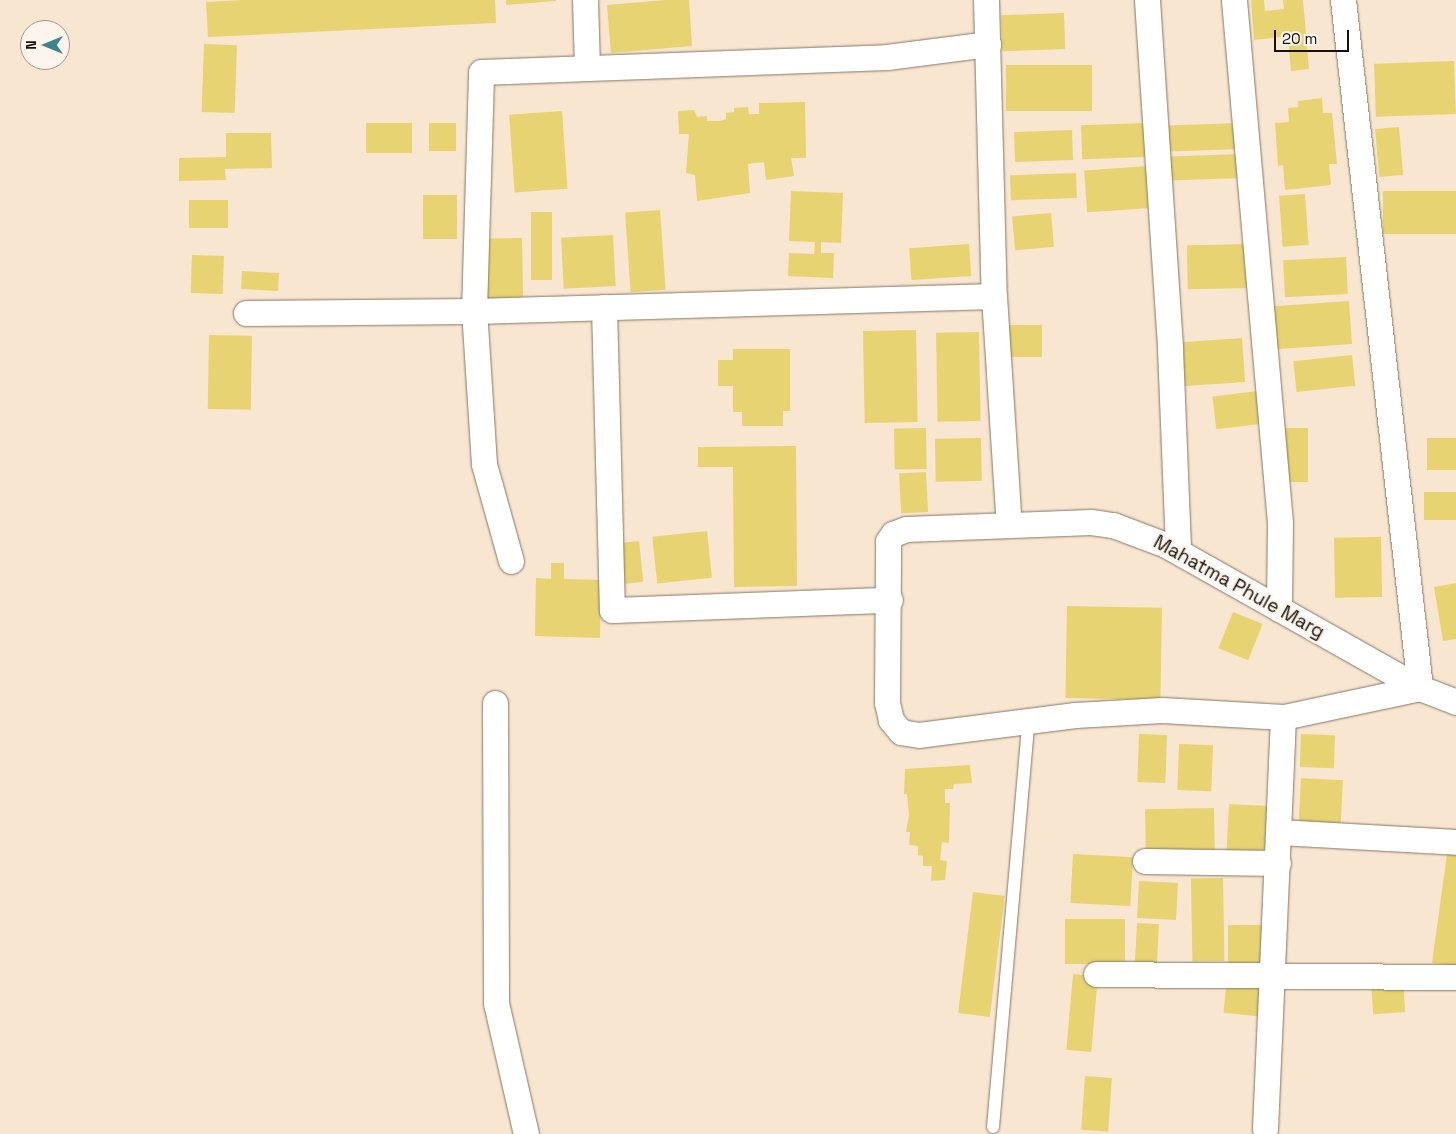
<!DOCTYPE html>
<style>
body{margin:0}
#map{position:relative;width:1456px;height:1134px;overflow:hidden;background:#f8e6d1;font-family:"Space Grotesk",sans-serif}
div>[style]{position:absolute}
.building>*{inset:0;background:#e7d372;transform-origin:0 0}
.roads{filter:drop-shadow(0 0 1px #877764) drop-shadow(0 0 1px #877764)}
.lane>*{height:12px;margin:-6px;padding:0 6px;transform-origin:6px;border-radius:6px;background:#fff}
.street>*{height:25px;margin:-12.5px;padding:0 12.5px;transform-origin:12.5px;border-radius:12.5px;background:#fff}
span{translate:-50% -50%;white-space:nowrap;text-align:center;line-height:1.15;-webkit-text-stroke:5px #fdf5ed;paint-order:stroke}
.street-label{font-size:19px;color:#161009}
.north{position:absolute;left:20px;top:20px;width:50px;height:50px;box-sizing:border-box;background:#fdf5ed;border:1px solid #a19992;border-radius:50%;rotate:270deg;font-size:14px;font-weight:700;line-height:20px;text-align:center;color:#161009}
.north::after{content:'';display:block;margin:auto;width:18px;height:22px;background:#3d858a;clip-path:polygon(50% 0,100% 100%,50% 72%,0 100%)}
.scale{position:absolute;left:1274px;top:30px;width:75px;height:22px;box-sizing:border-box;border:2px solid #161009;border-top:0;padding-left:6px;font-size:15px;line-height:18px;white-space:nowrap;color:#161009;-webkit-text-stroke:4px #fdf5ed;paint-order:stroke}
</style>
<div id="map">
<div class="building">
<div style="clip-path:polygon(243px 0,495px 0,496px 23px,208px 37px,206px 2px)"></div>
<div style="clip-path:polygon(506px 0,556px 0,556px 1px,506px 5px)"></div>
<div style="clip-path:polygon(665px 0,689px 0,692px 46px,611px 53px,607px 5px)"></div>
<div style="clip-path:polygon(1251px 0,1264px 0,1265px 11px,1284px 9px,1283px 0,1303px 0,1309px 69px,1291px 71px,1288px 36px,1254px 40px)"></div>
<div style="left:1064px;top:13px;width:36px;height:63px;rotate:88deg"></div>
<div style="left:204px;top:44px;width:33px;height:68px;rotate:2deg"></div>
<div style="left:1454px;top:61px;width:53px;height:80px;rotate:88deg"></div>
<div style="left:1092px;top:65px;width:46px;height:86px;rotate:90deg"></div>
<div style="clip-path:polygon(1322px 98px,1323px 113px,1332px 113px,1337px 164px,1329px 164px,1331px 185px,1285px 190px,1283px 165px,1278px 166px,1275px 123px,1289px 122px,1288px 108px,1298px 107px,1298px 101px)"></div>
<div style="clip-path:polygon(805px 102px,806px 158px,791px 158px,794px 176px,766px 180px,764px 162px,748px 164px,750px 193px,697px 201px,695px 175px,686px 173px,689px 134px,679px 134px,678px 111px,694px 110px,697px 117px,707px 116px,707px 121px,721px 121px,726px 119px,726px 113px,734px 112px,734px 108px,748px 107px,749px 114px,759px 114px,759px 103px)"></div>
<div style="left:562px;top:111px;width:78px;height:53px;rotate:86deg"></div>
<div style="left:366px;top:123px;width:46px;height:30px"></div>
<div style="left:429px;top:123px;width:27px;height:28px"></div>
<div style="left:1145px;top:123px;width:34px;height:64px;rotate:88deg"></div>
<div style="left:1239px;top:123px;width:26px;height:78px;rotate:88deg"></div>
<div style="left:1399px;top:127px;width:48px;height:24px;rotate:85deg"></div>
<div style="left:1072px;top:130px;width:30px;height:58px;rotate:88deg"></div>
<div style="clip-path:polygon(226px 133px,271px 133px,272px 168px,225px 169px,226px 180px,179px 181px,179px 158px,226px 157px)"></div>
<div style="left:1240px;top:154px;width:24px;height:77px;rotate:88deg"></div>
<div style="left:1148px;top:166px;width:42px;height:64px;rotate:86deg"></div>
<div style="left:1076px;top:173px;width:25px;height:66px;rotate:88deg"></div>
<div style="clip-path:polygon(791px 191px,843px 193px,841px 243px,821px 242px,821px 253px,834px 253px,833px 278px,788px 276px,789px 253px,814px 254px,815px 242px,789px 241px)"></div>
<div style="left:1456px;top:191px;width:43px;height:73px;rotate:90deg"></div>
<div style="left:1305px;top:194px;width:51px;height:26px;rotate:86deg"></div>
<div style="left:457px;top:195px;width:44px;height:34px;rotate:90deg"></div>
<div style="left:189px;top:200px;width:39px;height:28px"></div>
<div style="left:660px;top:210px;width:80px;height:35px;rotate:86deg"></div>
<div style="left:531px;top:212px;width:21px;height:68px"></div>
<div style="left:1051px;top:213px;width:34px;height:39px;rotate:85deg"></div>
<div style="left:613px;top:235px;width:51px;height:52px;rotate:87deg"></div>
<div style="left:522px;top:238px;width:61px;height:35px;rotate:89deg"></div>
<div style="left:969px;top:244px;width:32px;height:60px;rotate:86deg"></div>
<div style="left:1252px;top:244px;width:44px;height:65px;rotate:89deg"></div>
<div style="left:192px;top:255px;width:32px;height:38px;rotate:2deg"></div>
<div style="left:1346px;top:257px;width:37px;height:63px;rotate:87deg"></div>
<div style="left:242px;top:271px;width:37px;height:18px;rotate:3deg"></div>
<div style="left:1349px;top:301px;width:43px;height:76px;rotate:86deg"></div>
<div style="left:1042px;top:325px;width:32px;height:34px;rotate:90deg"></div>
<div style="left:916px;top:330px;width:92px;height:53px;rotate:89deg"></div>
<div style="left:979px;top:332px;width:89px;height:43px;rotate:89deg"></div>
<div style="left:209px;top:335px;width:43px;height:74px;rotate:1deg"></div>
<div style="left:1242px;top:338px;width:44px;height:67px;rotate:86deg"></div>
<div style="clip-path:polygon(733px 349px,790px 349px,790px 411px,783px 411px,783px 426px,742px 426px,742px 412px,733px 412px,733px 386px,718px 386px,718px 360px,733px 360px)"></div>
<div style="left:1352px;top:355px;width:31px;height:59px;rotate:84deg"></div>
<div style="left:1258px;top:391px;width:33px;height:46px;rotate:83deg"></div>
<div style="left:926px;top:428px;width:41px;height:32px;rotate:89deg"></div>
<div style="left:1277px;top:428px;width:31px;height:54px"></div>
<div style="left:981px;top:438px;width:43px;height:46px;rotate:89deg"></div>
<div style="left:1427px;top:438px;width:29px;height:32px"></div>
<div style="clip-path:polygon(796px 446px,797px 586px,734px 587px,733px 467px,698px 467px,698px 447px)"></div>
<div style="left:926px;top:472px;width:40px;height:27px;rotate:87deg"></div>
<div style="left:1424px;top:492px;width:32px;height:28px"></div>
<div style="left:707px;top:531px;width:47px;height:55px;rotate:84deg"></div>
<div style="left:1381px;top:537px;width:60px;height:47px;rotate:89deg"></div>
<div style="left:639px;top:541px;width:41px;height:18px;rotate:84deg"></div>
<div style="clip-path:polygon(551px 563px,564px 563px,564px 579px,601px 580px,600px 638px,535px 636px,536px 578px,551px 579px)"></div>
<div style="clip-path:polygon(1456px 583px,1456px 639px,1443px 641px,1434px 587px)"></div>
<div style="left:1067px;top:606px;width:95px;height:92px;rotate:1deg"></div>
<div style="left:1233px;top:612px;width:32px;height:39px;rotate:22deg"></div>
<div style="left:1139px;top:734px;width:28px;height:48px;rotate:2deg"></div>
<div style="left:1301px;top:734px;width:34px;height:33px;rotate:2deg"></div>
<div style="left:1179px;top:744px;width:34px;height:46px;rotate:2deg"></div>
<div style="clip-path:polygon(970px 765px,972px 783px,954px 784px,953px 789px,945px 789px,945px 803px,950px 803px,949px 843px,942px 842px,940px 860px,947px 861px,945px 880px,931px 881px,932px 866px,923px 866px,923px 856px,918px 855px,918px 846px,909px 845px,910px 832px,906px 832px,909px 815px,907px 794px,904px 794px,905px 769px)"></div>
<div style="left:1301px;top:778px;width:42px;height:52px;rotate:3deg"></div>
<div style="left:1229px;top:804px;width:45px;height:49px;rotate:3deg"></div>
<div style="left:1214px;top:808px;width:47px;height:69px;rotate:89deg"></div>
<div style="clip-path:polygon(1448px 847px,1456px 849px,1456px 966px,1432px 963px)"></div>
<div style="left:1073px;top:854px;width:60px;height:49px;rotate:3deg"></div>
<div style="left:1223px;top:878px;width:83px;height:32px;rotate:89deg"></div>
<div style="left:1139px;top:881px;width:39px;height:37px;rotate:3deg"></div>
<div style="left:973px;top:892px;width:32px;height:122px;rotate:7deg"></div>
<div style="left:1125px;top:919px;width:45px;height:60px;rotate:90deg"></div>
<div style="left:1137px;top:923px;width:22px;height:42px;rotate:3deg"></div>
<div style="left:1228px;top:925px;width:42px;height:45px"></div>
<div style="left:1073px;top:974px;width:25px;height:76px;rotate:5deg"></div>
<div style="left:1227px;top:979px;width:41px;height:34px;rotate:6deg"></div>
<div style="left:1403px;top:981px;width:31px;height:32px;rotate:86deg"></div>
<div style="left:1085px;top:1076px;width:27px;height:54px;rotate:4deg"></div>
</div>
<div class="roads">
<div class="lane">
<div style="left:993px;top:1127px;width:410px;rotate:-85deg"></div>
</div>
<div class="street">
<div style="left:585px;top:0;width:67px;rotate:88.3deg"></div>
<div style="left:986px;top:0;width:296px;rotate:88.5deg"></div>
<div style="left:994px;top:296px;width:229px;rotate:86.3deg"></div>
<div style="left:1147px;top:0;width:350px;rotate:86.2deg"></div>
<div style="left:1170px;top:349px;width:202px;rotate:87.7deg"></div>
<div style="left:1234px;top:0;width:525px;rotate:84.97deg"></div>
<div style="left:1280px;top:523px;width:86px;rotate:90.7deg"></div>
<div style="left:1343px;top:0;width:692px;rotate:83.61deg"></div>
<div style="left:1420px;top:688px;width:140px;rotate:168deg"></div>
<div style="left:1283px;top:717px;width:121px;rotate:-176.7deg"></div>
<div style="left:1162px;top:710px;width:87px;rotate:176.7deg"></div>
<div style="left:1075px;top:715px;width:157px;rotate:172.7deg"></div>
<div style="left:919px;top:735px;width:18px;rotate:-171deg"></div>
<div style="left:901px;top:732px;width:16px;rotate:-130deg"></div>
<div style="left:891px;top:720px;width:18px;rotate:-103deg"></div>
<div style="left:887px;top:702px;width:161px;rotate:-89.6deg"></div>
<div style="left:888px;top:541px;width:9px;rotate:-54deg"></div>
<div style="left:893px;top:534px;width:14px;rotate:-21deg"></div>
<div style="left:906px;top:529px;width:185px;rotate:-2.2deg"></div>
<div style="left:1091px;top:522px;width:22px;rotate:8deg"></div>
<div style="left:1113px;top:525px;width:57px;rotate:20.7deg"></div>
<div style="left:1166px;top:545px;width:291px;rotate:29.4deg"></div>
<div style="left:1420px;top:688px;width:39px;rotate:21deg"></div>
<div style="left:604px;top:307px;width:303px;rotate:88.5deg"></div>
<div style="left:612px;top:610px;width:278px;rotate:-2.1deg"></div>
<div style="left:246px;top:313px;width:228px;rotate:-0.5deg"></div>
<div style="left:474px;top:311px;width:520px;rotate:-1.65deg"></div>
<div style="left:511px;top:561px;width:101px;rotate:-105.6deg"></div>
<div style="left:484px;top:464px;width:153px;rotate:-93.7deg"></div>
<div style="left:474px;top:311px;width:239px;rotate:-88.3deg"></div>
<div style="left:481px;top:72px;width:406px;rotate:-2.1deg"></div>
<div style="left:887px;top:57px;width:102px;rotate:-7.3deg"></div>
<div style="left:495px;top:703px;width:300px;rotate:89.8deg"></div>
<div style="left:496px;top:1003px;width:134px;rotate:77.1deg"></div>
<div style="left:1279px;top:832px;width:177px;rotate:3.2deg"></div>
<div style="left:1145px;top:861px;width:133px;rotate:0.9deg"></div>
<div style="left:1096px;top:974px;width:360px;rotate:0.5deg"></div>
<div style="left:1265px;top:1129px;width:412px;rotate:-87.5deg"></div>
</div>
</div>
<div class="street-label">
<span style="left:1239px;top:587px;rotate:29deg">Mahatma Phule Marg</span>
</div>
<div class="north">N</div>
<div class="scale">20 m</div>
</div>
